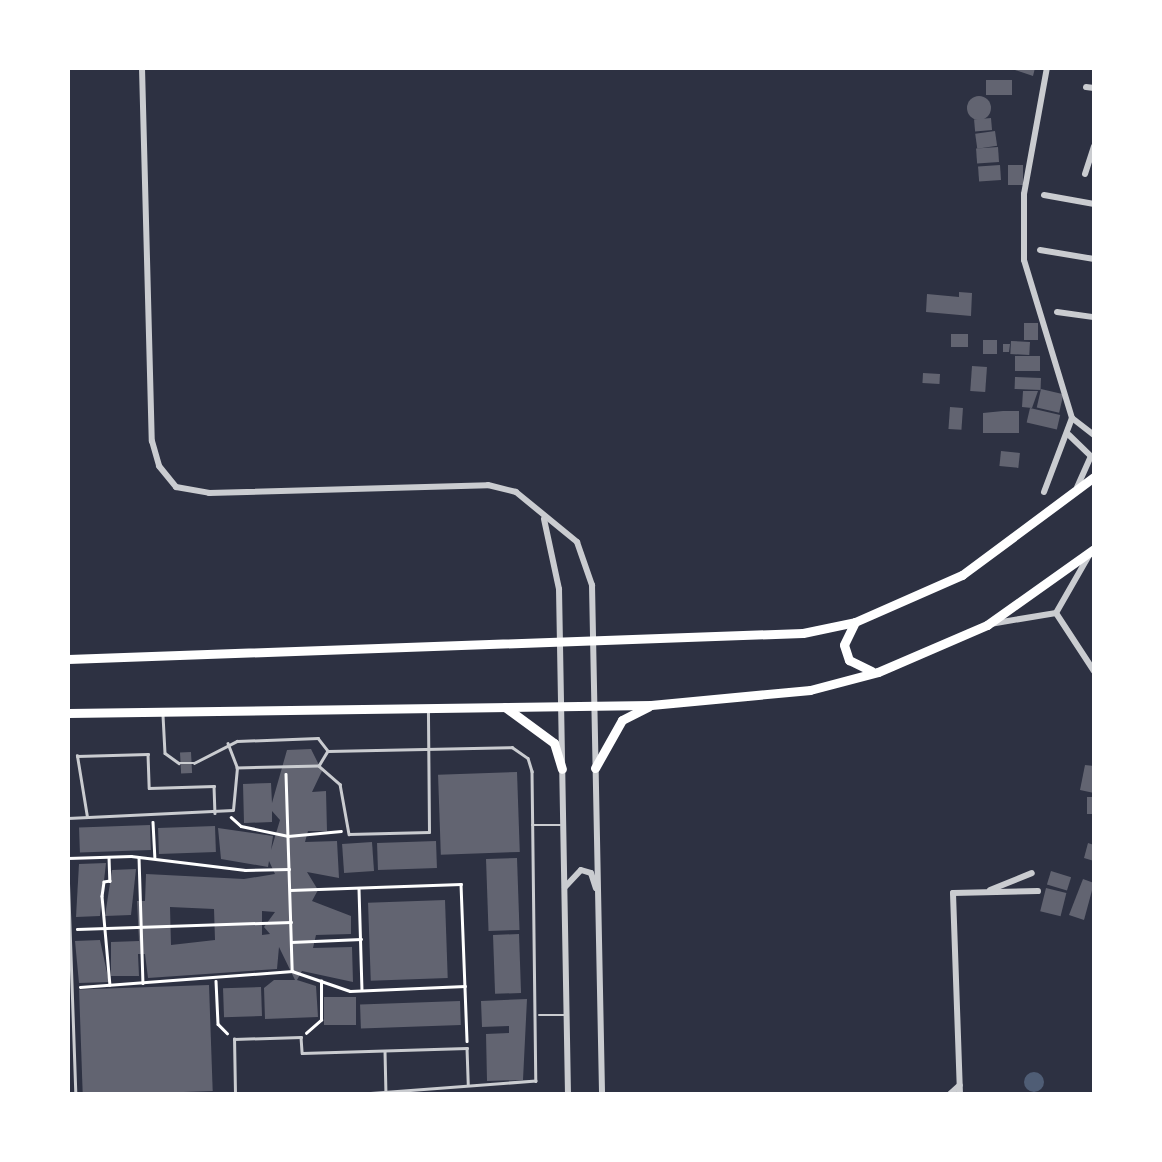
<!DOCTYPE html>
<style>
body{margin:0}
#map{position:relative;width:1162px;height:1162px;overflow:hidden;background:#2d3142;font-family:Mulish,sans-serif}
div>[style]{position:absolute}
.water>*{inset:0;background:#4f5d75}
.round{border-radius:50%}
.building>*{inset:0;background:#626471;transform-origin:0 0}
.path>*{height:2.5px;margin:-1.25px;padding:0 1.25px;transform-origin:1.25px;border-radius:1.25px;background:#fff}
.service>*{height:2.5px;margin:-1.25px;padding:0 1.25px;transform-origin:1.25px;border-radius:1.25px;background:#caccd0}
.minor>*{height:6px;margin:-3px;padding:0 3px;transform-origin:3px;border-radius:3px;background:#caccd0}
.secondary>*{height:9px;margin:-4.5px;padding:0 4.5px;transform-origin:4.5px;border-radius:4.5px;background:#fff}
span{translate:-50% -50%;white-space:nowrap;text-align:center;line-height:1.15;-webkit-text-stroke:7px #fff;paint-order:stroke}
.frame{position:absolute;inset:0;border:70px solid #fff;pointer-events:none}
</style>
<div id="map">
<div class="water">
<div class="round" style="left:1024px;top:1072px;width:20px;height:20px"></div>
</div>
<div class="building">
<div style="clip-path:polygon(1009px 68px,1035px 68px,1033px 76px)"></div>
<div style="left:986px;top:80px;width:26px;height:15px"></div>
<div class="round" style="left:967px;top:96px;width:24px;height:24px"></div>
<div style="left:991px;top:118px;width:12px;height:17px;rotate:85deg"></div>
<div style="left:995px;top:131px;width:15px;height:20px;rotate:82deg"></div>
<div style="left:998px;top:147px;width:15px;height:22px;rotate:86deg"></div>
<div style="left:1000px;top:165px;width:15px;height:22px;rotate:86deg"></div>
<div style="left:1008px;top:165px;width:15px;height:20px"></div>
<div style="clip-path:polygon(959px 292px,972px 293px,971px 316px,926px 312px,927px 294px,959px 297px)"></div>
<div style="left:1024px;top:323px;width:14px;height:17px"></div>
<div style="left:951px;top:334px;width:17px;height:13px"></div>
<div style="left:983px;top:340px;width:14px;height:14px"></div>
<div style="left:1011px;top:341px;width:19px;height:13px;rotate:3deg"></div>
<div style="clip-path:polygon(1003px 344px,1010px 344px,1009px 352px,1003px 352px)"></div>
<div style="left:1015px;top:356px;width:25px;height:15px"></div>
<div style="left:972px;top:366px;width:15px;height:25px;rotate:4deg"></div>
<div style="left:923px;top:373px;width:17px;height:10px;rotate:3deg"></div>
<div style="left:1015px;top:377px;width:26px;height:12px;rotate:2deg"></div>
<div style="left:1041px;top:389px;width:23px;height:19px;rotate:13deg"></div>
<div style="clip-path:polygon(1023px 391px,1038px 391px,1032px 408px,1022px 407px)"></div>
<div style="left:950px;top:407px;width:13px;height:22px;rotate:4deg"></div>
<div style="left:1030px;top:408px;width:31px;height:15px;rotate:13deg"></div>
<div style="clip-path:polygon(1003px 411px,1019px 411px,1019px 433px,983px 433px,983px 413px)"></div>
<div style="left:1001px;top:451px;width:19px;height:15px;rotate:6deg"></div>
<div style="clip-path:polygon(evenodd,311px 749px,322px 771px,312px 792px,326px 791px,327px 831px,308px 831px,305px 842px,337px 841px,339px 878px,307px 872px,318px 890px,312px 901px,351px 916px,351px 934px,316px 935px,313px 948px,352px 947px,353px 982px,302px 971px,297px 980px,316px 986px,318px 1017px,265px 1019px,264px 988px,274px 980px,295px 980px,279px 947px,277px 969px,148px 978px,145px 954px,138px 954px,139px 976px,111px 976px,111px 942px,139px 941px,137px 901px,145px 901px,146px 874px,244px 879px,275px 874px,269px 861px,268px 867px,221px 859px,218px 828px,273px 836px,271px 850px,280px 820px,272px 811px,272px 822px,244px 823px,243px 784px,271px 783px,272px 803px,287px 750px,311px 749px,170px 907px,214px 909px,215px 940px,171px 945px,170px 907px,311px 749px,262px 911px,275px 912px,264px 927px,270px 934px,262px 935px,262px 911px)"></div>
<div style="left:191px;top:752px;width:21px;height:11px;rotate:87deg"></div>
<div style="clip-path:polygon(1085px 765px,1094px 766px,1094px 793px,1080px 790px)"></div>
<div style="left:517px;top:772px;width:80px;height:79px;rotate:88deg"></div>
<div style="left:1087px;top:797px;width:7px;height:17px"></div>
<div style="left:150px;top:825px;width:25px;height:71px;rotate:88deg"></div>
<div style="left:215px;top:826px;width:26px;height:57px;rotate:88deg"></div>
<div style="left:436px;top:841px;width:27px;height:59px;rotate:88deg"></div>
<div style="left:372px;top:842px;width:29px;height:30px;rotate:86deg"></div>
<div style="clip-path:polygon(1088px 843px,1094px 845px,1094px 861px,1084px 858px)"></div>
<div style="left:517px;top:858px;width:72px;height:31px;rotate:88deg"></div>
<div style="clip-path:polygon(106px 863px,100px 916px,76px 917px,79px 864px)"></div>
<div style="clip-path:polygon(136px 869px,131px 915px,105px 916px,112px 870px)"></div>
<div style="left:1051px;top:871px;width:21px;height:14px;rotate:17deg"></div>
<div style="clip-path:polygon(1083px 879px,1094px 883px,1084px 920px,1069px 915px)"></div>
<div style="left:1046px;top:888px;width:21px;height:24px;rotate:14deg"></div>
<div style="left:445px;top:900px;width:78px;height:77px;rotate:88deg"></div>
<div style="left:519px;top:934px;width:59px;height:26px;rotate:88deg"></div>
<div style="clip-path:polygon(100px 940px,109px 982px,79px 983px,75px 941px)"></div>
<div style="left:209px;top:985px;width:106px;height:130px;rotate:88deg"></div>
<div style="left:261px;top:987px;width:29px;height:38px;rotate:88deg"></div>
<div style="left:356px;top:997px;width:28px;height:32px;rotate:90deg"></div>
<div style="clip-path:polygon(527px 999px,523px 1080px,487px 1081px,486px 1034px,509px 1033px,509px 1026px,482px 1027px,481px 1001px)"></div>
<div style="left:460px;top:1001px;width:24px;height:100px;rotate:88deg"></div>
</div>
<div class="path">
<div style="left:286px;top:774px;width:196px;rotate:88.2deg"></div>
<div style="left:231px;top:817px;width:13px;rotate:42deg"></div>
<div style="left:241px;top:826px;width:48px;rotate:12deg"></div>
<div style="left:288px;top:836px;width:53px;rotate:-5.4deg"></div>
<div style="left:153px;top:822px;width:35px;rotate:87deg"></div>
<div style="left:109px;top:857px;width:24px;rotate:88deg"></div>
<div style="left:110px;top:881px;width:6px;rotate:171deg"></div>
<div style="left:104px;top:882px;width:14px;rotate:98deg"></div>
<div style="left:102px;top:896px;width:89px;rotate:84.9deg"></div>
<div style="left:139px;top:857px;width:126px;rotate:88.2deg"></div>
<div style="left:68px;top:858px;width:63px;rotate:-1.8deg"></div>
<div style="left:131px;top:856px;width:115px;rotate:7deg"></div>
<div style="left:245px;top:870px;width:44px;rotate:-1.3deg"></div>
<div style="left:359px;top:889px;width:101px;rotate:88.3deg"></div>
<div style="left:290px;top:890px;width:171px;rotate:-2deg"></div>
<div style="left:461px;top:884px;width:157px;rotate:87.8deg"></div>
<div style="left:77px;top:929px;width:214px;rotate:-1.9deg"></div>
<div style="left:291px;top:942px;width:70px;rotate:-2.5deg"></div>
<div style="left:216px;top:981px;width:43px;rotate:87.3deg"></div>
<div style="left:218px;top:1024px;width:13px;rotate:45deg"></div>
<div style="left:80px;top:987px;width:213px;rotate:-4.3deg"></div>
<div style="left:292px;top:971px;width:61px;rotate:19deg"></div>
<div style="left:350px;top:991px;width:115px;rotate:-2.5deg"></div>
<div style="left:306px;top:1033px;width:20px;rotate:-41deg"></div>
<div style="left:321px;top:1020px;width:39px;rotate:-90deg"></div>
</div>
<div class="service">
<div style="left:163px;top:715px;width:38px;rotate:87deg"></div>
<div style="left:165px;top:753px;width:17px;rotate:36deg"></div>
<div style="left:179px;top:763px;width:15px"></div>
<div style="left:194px;top:763px;width:48px;rotate:-27.1deg"></div>
<div style="left:237px;top:741px;width:81px;rotate:-2.1deg"></div>
<div style="left:318px;top:738px;width:16px;rotate:52deg"></div>
<div style="left:328px;top:751px;width:17px;rotate:121deg"></div>
<div style="left:319px;top:766px;width:82px;rotate:178.6deg"></div>
<div style="left:328px;top:751px;width:184px;rotate:-1.2deg"></div>
<div style="left:512px;top:747px;width:19px;rotate:35deg"></div>
<div style="left:528px;top:758px;width:14px;rotate:73deg"></div>
<div style="left:532px;top:771px;width:310px;rotate:89.3deg"></div>
<div style="left:536px;top:1081px;width:172px;rotate:175.7deg"></div>
<div style="left:319px;top:766px;width:28px;rotate:41deg"></div>
<div style="left:340px;top:784px;width:51px;rotate:79.8deg"></div>
<div style="left:349px;top:834px;width:80px;rotate:-1.4deg"></div>
<div style="left:429px;top:832px;width:122px;rotate:-90.5deg"></div>
<div style="left:87px;top:817px;width:62px;rotate:-99.3deg"></div>
<div style="left:77px;top:756px;width:71px;rotate:-1.6deg"></div>
<div style="left:148px;top:754px;width:34px;rotate:88deg"></div>
<div style="left:149px;top:788px;width:65px;rotate:-1.8deg"></div>
<div style="left:214px;top:786px;width:27px;rotate:88deg"></div>
<div style="left:68px;top:818px;width:165px;rotate:-2.8deg"></div>
<div style="left:233px;top:810px;width:42px;rotate:-84.6deg"></div>
<div style="left:237px;top:768px;width:26px;rotate:-111deg"></div>
<div style="left:532px;top:825px;width:28px"></div>
<div style="left:68px;top:869px;width:225px;rotate:88deg"></div>
<div style="left:539px;top:1015px;width:25px"></div>
<div style="left:385px;top:1051px;width:43px;rotate:88.7deg"></div>
<div style="left:235px;top:1094px;width:55px;rotate:-91deg"></div>
<div style="left:234px;top:1039px;width:67px;rotate:-1.7deg"></div>
<div style="left:301px;top:1037px;width:16px;rotate:86deg"></div>
<div style="left:302px;top:1053px;width:165px;rotate:-1.7deg"></div>
<div style="left:467px;top:1048px;width:37px;rotate:88deg"></div>
</div>
<div class="minor">
<div style="left:142px;top:68px;width:373px;rotate:88.5deg"></div>
<div style="left:152px;top:441px;width:26px;rotate:74deg"></div>
<div style="left:159px;top:466px;width:27px;rotate:51deg"></div>
<div style="left:176px;top:487px;width:34px;rotate:10deg"></div>
<div style="left:209px;top:493px;width:279px;rotate:-1.6deg"></div>
<div style="left:488px;top:485px;width:29px;rotate:14deg"></div>
<div style="left:516px;top:492px;width:79px;rotate:39.3deg"></div>
<div style="left:577px;top:542px;width:46px;rotate:70.8deg"></div>
<div style="left:592px;top:585px;width:509px;rotate:88.87deg"></div>
<div style="left:1086px;top:87px;width:8px;rotate:7deg"></div>
<div style="left:1085px;top:174px;width:29px;rotate:-72deg"></div>
<div style="left:1044px;top:195px;width:51px;rotate:10.2deg"></div>
<div style="left:1040px;top:250px;width:55px;rotate:9.5deg"></div>
<div style="left:1057px;top:312px;width:37px;rotate:8deg"></div>
<div style="left:1072px;top:418px;width:28px;rotate:38deg"></div>
<div style="left:1069px;top:435px;width:30px;rotate:44deg"></div>
<div style="left:1091px;top:456px;width:34px;rotate:114deg"></div>
<div style="left:1044px;top:492px;width:79px;rotate:-69.3deg"></div>
<div style="left:1072px;top:418px;width:165px;rotate:-106.9deg"></div>
<div style="left:1024px;top:260px;width:66px;rotate:-90deg"></div>
<div style="left:1024px;top:194px;width:128px;rotate:-79.7deg"></div>
<div style="left:544px;top:519px;width:72px;rotate:77.9deg"></div>
<div style="left:559px;top:589px;width:505px;rotate:88.98deg"></div>
<div style="left:1056px;top:613px;width:69px;rotate:56.8deg"></div>
<div style="left:990px;top:624px;width:67px;rotate:-9.5deg"></div>
<div style="left:1056px;top:613px;width:70px;rotate:-60.2deg"></div>
<div style="left:565px;top:887px;width:23px;rotate:-47deg"></div>
<div style="left:581px;top:870px;width:10px;rotate:17deg"></div>
<div style="left:591px;top:873px;width:16px;rotate:72deg"></div>
<div style="left:990px;top:890px;width:45px;rotate:-22deg"></div>
<div style="left:950px;top:1094px;width:13px;rotate:-42deg"></div>
<div style="left:960px;top:1094px;width:201px;rotate:-92deg"></div>
<div style="left:953px;top:893px;width:85px;rotate:-1.3deg"></div>
</div>
<div class="secondary">
<div style="left:855px;top:622px;width:25px;rotate:116deg"></div>
<div style="left:844px;top:645px;width:16px;rotate:72deg"></div>
<div style="left:849px;top:660px;width:25px;rotate:26deg"></div>
<div style="left:68px;top:659px;width:735px;rotate:-2.03deg"></div>
<div style="left:803px;top:633px;width:53px;rotate:-11.9deg"></div>
<div style="left:855px;top:622px;width:117px;rotate:-23.7deg"></div>
<div style="left:962px;top:575px;width:164px;rotate:-36.6deg"></div>
<div style="left:505px;top:707px;width:61px;rotate:36.3deg"></div>
<div style="left:554px;top:743px;width:27px;rotate:73deg"></div>
<div style="left:68px;top:713px;width:583px;rotate:-0.79deg"></div>
<div style="left:651px;top:705px;width:160px;rotate:-5.4deg"></div>
<div style="left:810px;top:690px;width:70px;rotate:-14.8deg"></div>
<div style="left:878px;top:672px;width:119px;rotate:-23.3deg"></div>
<div style="left:987px;top:625px;width:131px;rotate:-35.4deg"></div>
<div style="left:595px;top:768px;width:55px;rotate:-60.6deg"></div>
<div style="left:622px;top:720px;width:30px;rotate:-27deg"></div>
</div>
<div class="frame"></div>
</div>
